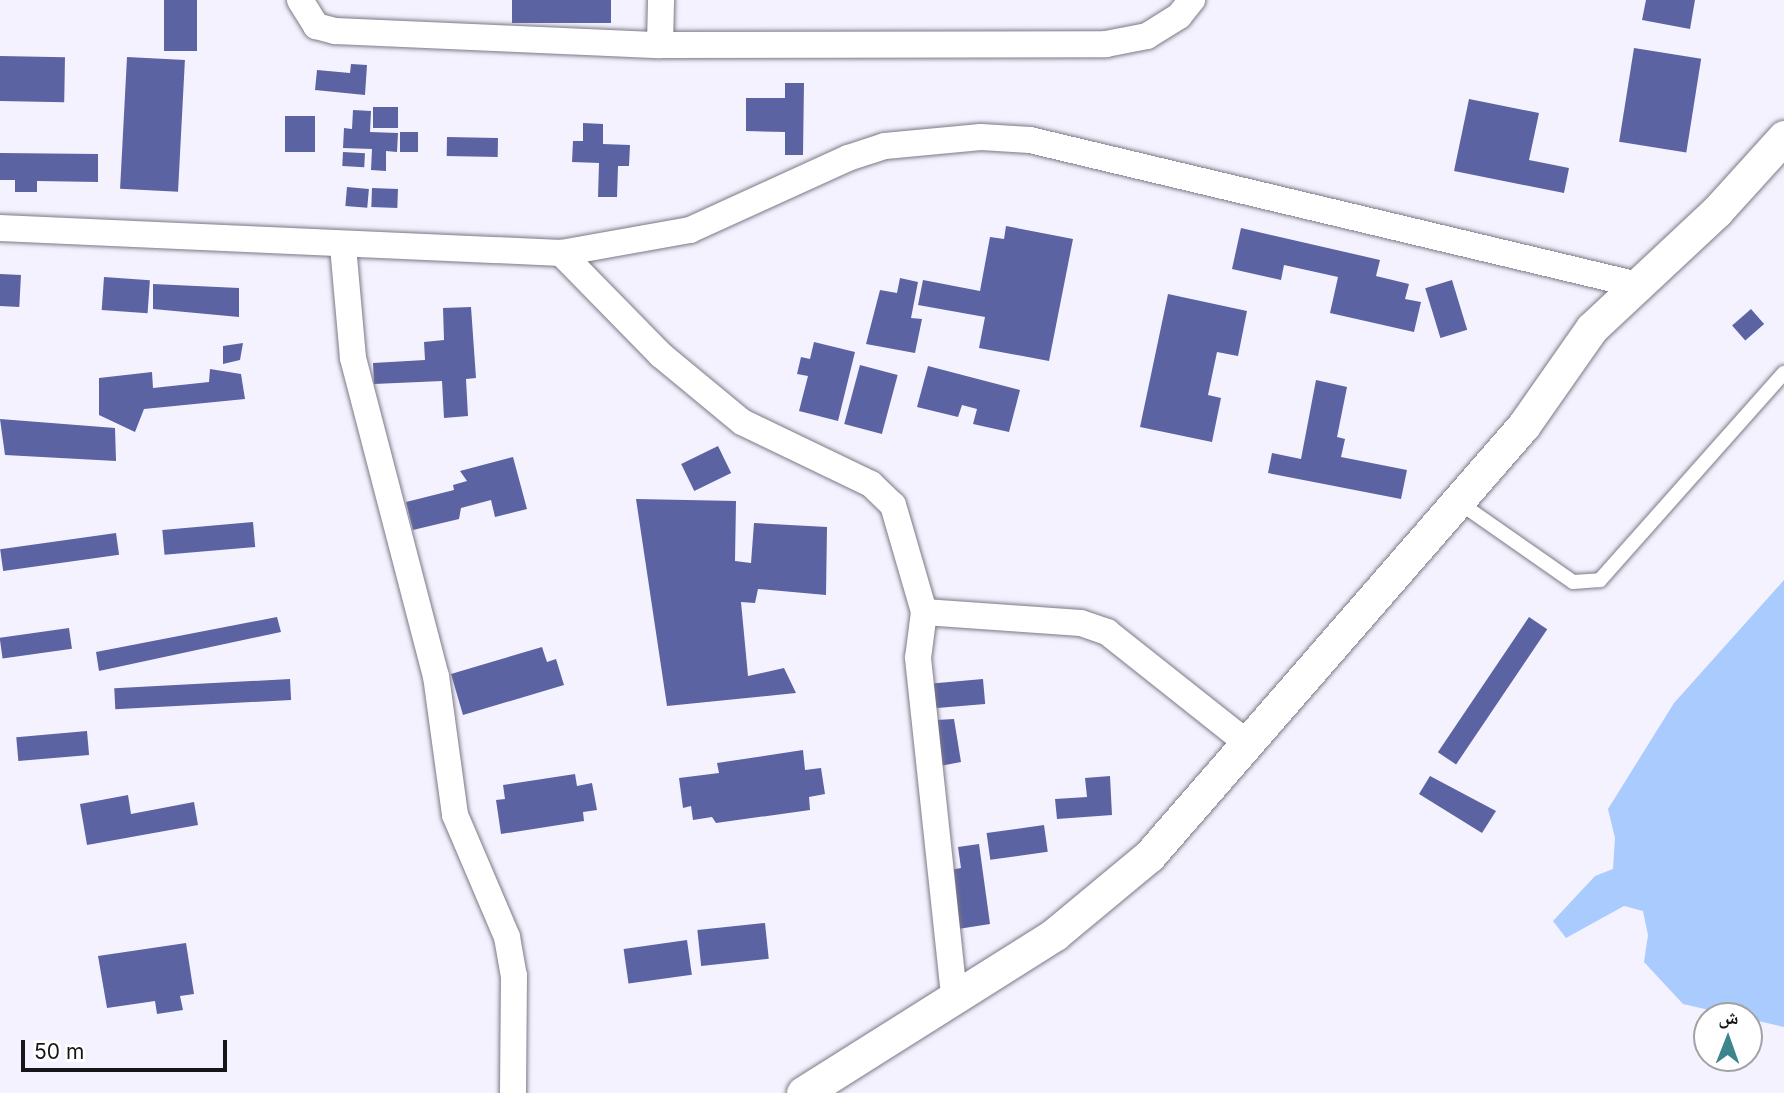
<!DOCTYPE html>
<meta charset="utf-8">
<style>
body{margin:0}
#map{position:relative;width:1784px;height:1093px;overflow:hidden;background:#f4f2fe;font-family:Inter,"Noto Naskh Arabic",sans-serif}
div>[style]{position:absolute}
.water>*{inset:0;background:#aacbfe}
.building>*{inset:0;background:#5c63a2;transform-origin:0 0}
.roads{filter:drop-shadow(0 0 2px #7c7986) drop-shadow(0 0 2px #7c7986)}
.service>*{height:14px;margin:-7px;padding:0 7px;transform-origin:7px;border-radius:7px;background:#fff}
.minor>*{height:26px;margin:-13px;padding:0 13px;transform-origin:13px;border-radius:13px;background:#fff}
.tertiary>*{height:33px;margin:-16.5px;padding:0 16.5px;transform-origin:16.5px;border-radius:16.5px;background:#fff}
span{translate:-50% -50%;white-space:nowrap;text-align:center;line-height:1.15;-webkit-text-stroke:5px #fff;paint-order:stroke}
.north{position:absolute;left:1693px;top:1002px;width:70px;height:70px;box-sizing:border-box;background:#fff;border:2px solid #a2a1a3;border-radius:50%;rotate:1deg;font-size:19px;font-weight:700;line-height:28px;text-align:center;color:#16151a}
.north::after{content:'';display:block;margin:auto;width:24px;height:32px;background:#3d858c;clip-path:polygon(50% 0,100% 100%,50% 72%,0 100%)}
.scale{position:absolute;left:21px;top:1040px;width:206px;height:32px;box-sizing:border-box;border:4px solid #16151a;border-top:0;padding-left:9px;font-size:21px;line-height:24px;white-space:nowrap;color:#16151a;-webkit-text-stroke:5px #fff;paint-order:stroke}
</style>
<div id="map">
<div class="water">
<div style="clip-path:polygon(1784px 580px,1784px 1027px,1683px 1004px,1644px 962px,1648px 935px,1643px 911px,1624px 906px,1566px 938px,1553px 921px,1595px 876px,1613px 869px,1615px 838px,1608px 809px,1674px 703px)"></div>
</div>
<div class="building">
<div style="left:164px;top:0;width:33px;height:51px"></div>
<div style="left:512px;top:0;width:99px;height:23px"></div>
<div style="clip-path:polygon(1646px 0,1695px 0,1690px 29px,1642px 20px)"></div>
<div style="left:1634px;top:48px;width:68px;height:95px;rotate:9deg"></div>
<div style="left:0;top:56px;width:65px;height:45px;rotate:1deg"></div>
<div style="left:127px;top:57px;width:58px;height:132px;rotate:3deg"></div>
<div style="clip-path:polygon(351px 64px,367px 65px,365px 95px,315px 90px,317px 70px,350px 73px)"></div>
<div style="clip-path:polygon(785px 83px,804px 83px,803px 155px,785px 155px,785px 132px,746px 131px,746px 98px,785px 98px)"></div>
<div style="clip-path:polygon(1469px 99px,1539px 113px,1529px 160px,1569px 168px,1564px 193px,1454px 171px)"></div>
<div style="left:373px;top:107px;width:25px;height:21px"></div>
<div style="clip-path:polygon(353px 110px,371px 111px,370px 132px,398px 133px,397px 152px,386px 151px,386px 171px,371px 170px,372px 149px,343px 148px,344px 128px,352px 129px)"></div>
<div style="left:285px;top:116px;width:30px;height:36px"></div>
<div style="clip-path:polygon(583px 123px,603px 124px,603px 144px,630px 145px,629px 166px,618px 166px,617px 197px,598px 197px,599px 163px,572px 162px,573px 141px,583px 141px)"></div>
<div style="left:400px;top:132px;width:18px;height:20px"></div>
<div style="left:447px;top:137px;width:51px;height:19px;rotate:1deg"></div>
<div style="left:343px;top:152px;width:22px;height:14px;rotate:3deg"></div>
<div style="clip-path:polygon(0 153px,98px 154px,98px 182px,37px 181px,37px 192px,15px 192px,15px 180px,0 180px)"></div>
<div style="left:347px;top:187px;width:22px;height:19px;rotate:5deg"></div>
<div style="left:372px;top:188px;width:26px;height:19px;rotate:2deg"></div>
<div style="clip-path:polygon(1006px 226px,1073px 239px,1049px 361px,979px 348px,985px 317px,918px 305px,923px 280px,980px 291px,990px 237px,1004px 239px)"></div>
<div style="clip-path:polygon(1241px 228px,1380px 260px,1376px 276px,1409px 284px,1405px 299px,1421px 302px,1414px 332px,1330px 313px,1338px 277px,1284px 265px,1281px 280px,1232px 269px)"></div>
<div style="left:0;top:274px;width:21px;height:32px;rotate:3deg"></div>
<div style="left:104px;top:277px;width:46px;height:33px;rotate:4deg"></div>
<div style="clip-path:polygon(900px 278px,918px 282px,911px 318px,922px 319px,915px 353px,866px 344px,880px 290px,897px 293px)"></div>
<div style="left:1452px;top:280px;width:52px;height:28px;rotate:73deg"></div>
<div style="clip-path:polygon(153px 284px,239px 288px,239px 317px,153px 309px)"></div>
<div style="clip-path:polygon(1168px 294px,1247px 311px,1238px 356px,1217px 352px,1208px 395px,1221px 398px,1212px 442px,1140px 427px)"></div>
<div style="clip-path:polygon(471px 307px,476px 378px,466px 379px,468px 416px,444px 418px,442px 381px,374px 384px,373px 363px,425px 360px,424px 342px,444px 340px,443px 308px)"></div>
<div style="left:1751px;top:309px;width:20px;height:25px;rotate:49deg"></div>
<div style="clip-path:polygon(814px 342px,855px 352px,838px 421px,799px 411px,808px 376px,797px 374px,801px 357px,810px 359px)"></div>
<div style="clip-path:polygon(243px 343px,240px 360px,223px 364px,223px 346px)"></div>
<div style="left:860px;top:365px;width:39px;height:61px;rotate:15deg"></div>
<div style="clip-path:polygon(928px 366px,1020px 390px,1009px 432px,973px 424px,977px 409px,962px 405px,958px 417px,917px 407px)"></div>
<div style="clip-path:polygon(210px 369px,241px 374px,245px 399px,144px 409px,135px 432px,99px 415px,99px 378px,152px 372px,153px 388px,209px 382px)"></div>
<div style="clip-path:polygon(1316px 380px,1347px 387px,1337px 437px,1345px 439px,1341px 457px,1407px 470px,1401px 499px,1268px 473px,1272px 453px,1301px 459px)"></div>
<div style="clip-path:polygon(0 419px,115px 428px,116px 461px,5px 455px)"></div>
<div style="left:718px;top:446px;width:30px;height:41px;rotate:64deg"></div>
<div style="clip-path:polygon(513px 457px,527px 509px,495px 517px,491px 500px,461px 508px,459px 519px,413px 530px,406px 502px,454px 490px,453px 485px,467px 481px,460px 471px)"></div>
<div style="clip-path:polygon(636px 499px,736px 501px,735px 561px,751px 563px,754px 523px,827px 527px,826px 595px,758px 589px,755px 603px,741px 602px,748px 676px,784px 668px,796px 693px,667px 706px)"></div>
<div style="left:253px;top:522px;width:25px;height:91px;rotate:85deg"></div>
<div style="left:116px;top:533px;width:22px;height:117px;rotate:82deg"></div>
<div style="clip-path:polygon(277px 617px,281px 632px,99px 671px,96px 652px)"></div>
<div style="left:1529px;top:617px;width:22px;height:163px;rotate:34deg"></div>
<div style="left:69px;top:628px;width:21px;height:70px;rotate:82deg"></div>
<div style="clip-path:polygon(542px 647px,547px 662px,556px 659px,564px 685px,463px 715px,451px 674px)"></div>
<div style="left:290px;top:679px;width:21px;height:176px;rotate:87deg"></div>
<div style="left:983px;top:679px;width:25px;height:51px;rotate:85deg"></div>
<div style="clip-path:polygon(954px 719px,961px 762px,940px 766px,936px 720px)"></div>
<div style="left:87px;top:731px;width:24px;height:71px;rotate:85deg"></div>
<div style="clip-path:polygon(803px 750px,805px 770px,821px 768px,825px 794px,809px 797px,810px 810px,716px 823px,712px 817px,693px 820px,691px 806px,683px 808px,679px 778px,719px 773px,717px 763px)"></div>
<div style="clip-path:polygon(575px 774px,577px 786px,592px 783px,597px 810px,583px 812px,584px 821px,501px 834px,496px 800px,505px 799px,503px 785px)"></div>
<div style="clip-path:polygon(1110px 776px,1112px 815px,1057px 819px,1055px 799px,1087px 797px,1085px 778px)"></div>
<div style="clip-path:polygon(1430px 776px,1496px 811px,1482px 833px,1419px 794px)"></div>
<div style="clip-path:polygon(128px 795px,131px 814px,194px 802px,198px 825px,87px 845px,80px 804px)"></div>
<div style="left:1044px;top:825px;width:27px;height:58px;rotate:82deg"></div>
<div style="clip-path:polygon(979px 844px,990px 924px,958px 929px,950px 870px,961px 868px,958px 847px)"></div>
<div style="left:765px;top:923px;width:36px;height:68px;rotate:84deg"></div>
<div style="left:687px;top:940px;width:35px;height:64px;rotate:82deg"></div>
<div style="clip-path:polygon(186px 943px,194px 994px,180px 996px,183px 1010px,157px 1014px,155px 1001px,107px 1008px,98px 956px)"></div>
</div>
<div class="roads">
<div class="service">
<div style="left:1457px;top:501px;width:141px;rotate:34.9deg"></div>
<div style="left:1573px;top:582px;width:27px;rotate:-4deg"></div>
<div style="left:1600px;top:580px;width:277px;rotate:-48.4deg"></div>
</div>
<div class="minor">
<div style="left:300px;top:0;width:31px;rotate:58deg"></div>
<div style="left:316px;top:26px;width:20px;rotate:15deg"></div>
<div style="left:335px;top:31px;width:325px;rotate:2.5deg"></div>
<div style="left:660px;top:45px;width:446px;rotate:-0.1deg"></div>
<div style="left:1106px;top:44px;width:42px;rotate:-11deg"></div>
<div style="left:1147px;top:36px;width:38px;rotate:-32deg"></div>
<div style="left:1179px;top:16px;width:21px;rotate:-51deg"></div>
<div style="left:660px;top:45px;width:45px;rotate:-88.7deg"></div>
<div style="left:0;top:228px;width:562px;rotate:2.55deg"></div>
<div style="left:561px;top:253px;width:131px;rotate:-10.1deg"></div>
<div style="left:690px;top:230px;width:174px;rotate:-24.5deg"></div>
<div style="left:848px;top:158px;width:39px;rotate:-18deg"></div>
<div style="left:885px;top:146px;width:96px;rotate:-5.4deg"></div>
<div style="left:981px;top:137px;width:49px;rotate:3.5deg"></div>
<div style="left:1030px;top:140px;width:625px;rotate:13.41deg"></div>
<div style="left:343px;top:246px;width:112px;rotate:84.9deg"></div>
<div style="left:353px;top:358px;width:329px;rotate:75.4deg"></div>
<div style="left:436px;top:676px;width:140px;rotate:82.2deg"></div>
<div style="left:455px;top:815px;width:133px;rotate:66.9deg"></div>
<div style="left:507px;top:937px;width:39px;rotate:80deg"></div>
<div style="left:514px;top:975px;width:118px;rotate:90.5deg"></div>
<div style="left:561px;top:253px;width:143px;rotate:45.6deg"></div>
<div style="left:661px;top:355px;width:105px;rotate:39.6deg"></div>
<div style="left:742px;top:422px;width:143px;rotate:25.7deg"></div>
<div style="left:871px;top:484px;width:30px;rotate:44deg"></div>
<div style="left:893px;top:505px;width:111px;rotate:73.8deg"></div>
<div style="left:924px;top:612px;width:46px;rotate:97.4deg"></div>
<div style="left:918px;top:658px;width:338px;rotate:83.9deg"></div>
<div style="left:924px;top:612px;width:157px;rotate:4deg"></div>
<div style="left:1081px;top:623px;width:28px;rotate:19deg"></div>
<div style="left:1107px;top:632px;width:177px;rotate:38.4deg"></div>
</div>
<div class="tertiary">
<div style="left:803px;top:1093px;width:298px;rotate:-32.2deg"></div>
<div style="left:1055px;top:934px;width:122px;rotate:-39.7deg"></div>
<div style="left:1149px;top:856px;width:571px;rotate:-48.97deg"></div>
<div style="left:1524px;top:425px;width:118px;rotate:-55deg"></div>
<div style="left:1592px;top:328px;width:171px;rotate:-43.1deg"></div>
<div style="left:1717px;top:211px;width:100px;rotate:-47.8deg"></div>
</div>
</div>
<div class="north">ش</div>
<div class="scale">50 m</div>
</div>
